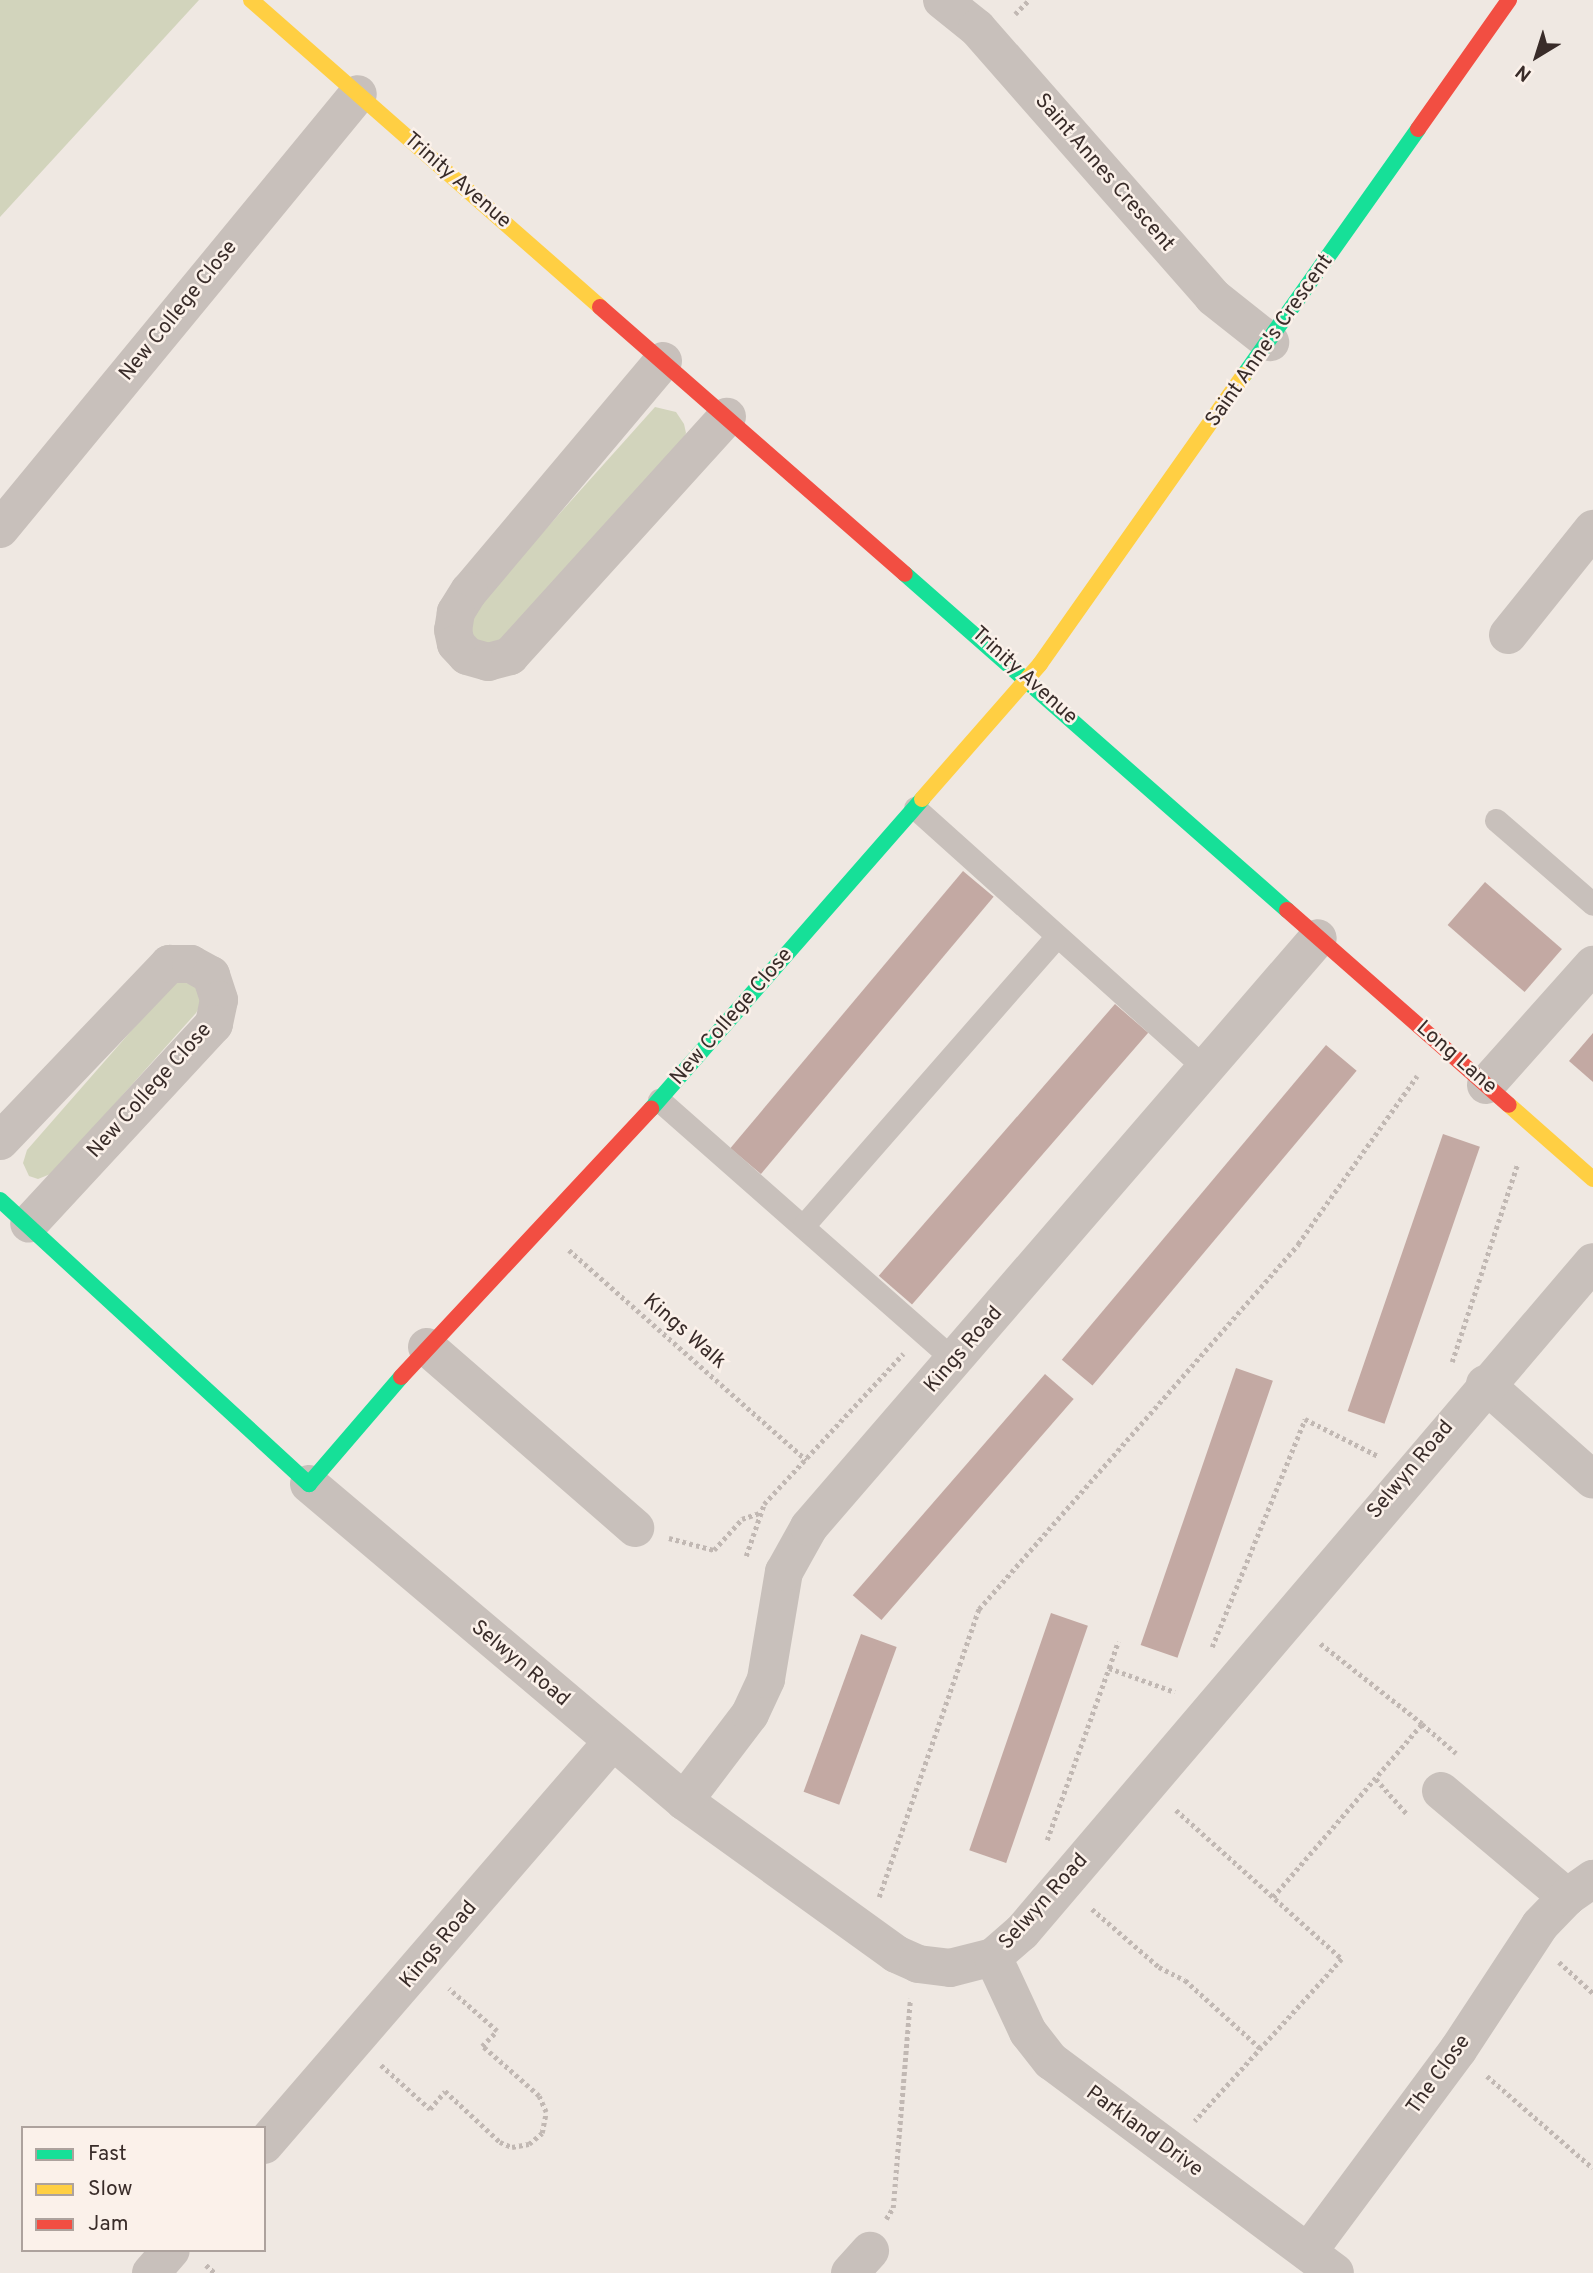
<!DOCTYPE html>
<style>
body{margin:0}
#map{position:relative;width:1593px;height:2273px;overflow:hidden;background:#efe8e2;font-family:Overpass,sans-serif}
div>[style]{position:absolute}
.green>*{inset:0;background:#d2d4bc}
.building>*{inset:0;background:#c3a9a3;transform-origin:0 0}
.path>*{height:4.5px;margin-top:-2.25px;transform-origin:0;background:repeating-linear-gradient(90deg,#c1b8b3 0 3.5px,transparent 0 7px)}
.lane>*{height:23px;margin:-11.5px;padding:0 11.5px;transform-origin:11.5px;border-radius:11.5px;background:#c8c0bb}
.street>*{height:38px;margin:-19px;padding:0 19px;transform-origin:19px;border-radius:19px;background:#c8c0bb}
.fast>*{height:16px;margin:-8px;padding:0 8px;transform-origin:8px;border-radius:8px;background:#16e098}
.slow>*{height:16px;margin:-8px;padding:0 8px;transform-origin:8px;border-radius:8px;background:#ffcf43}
.jam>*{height:16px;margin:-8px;padding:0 8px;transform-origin:8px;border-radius:8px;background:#f24e42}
span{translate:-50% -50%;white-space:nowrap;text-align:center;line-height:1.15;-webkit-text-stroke:5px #fbf1ea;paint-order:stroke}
.street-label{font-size:21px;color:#392c29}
.legend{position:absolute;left:21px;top:2126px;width:245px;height:126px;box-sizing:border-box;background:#fbf1ea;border:2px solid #ada29d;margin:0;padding:9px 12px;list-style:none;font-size:21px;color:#392c29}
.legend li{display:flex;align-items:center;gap:14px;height:35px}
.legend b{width:35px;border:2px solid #ada29d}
.north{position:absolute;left:1502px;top:21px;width:70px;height:70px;-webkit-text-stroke:5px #fbf1ea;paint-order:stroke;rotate:218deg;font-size:19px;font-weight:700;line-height:28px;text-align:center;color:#392c29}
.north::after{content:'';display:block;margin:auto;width:24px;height:32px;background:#392c29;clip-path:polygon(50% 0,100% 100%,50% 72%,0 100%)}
</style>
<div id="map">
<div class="green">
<div style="clip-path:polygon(0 0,199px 0,0 217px)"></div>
<div style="clip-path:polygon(655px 407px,676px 412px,684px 424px,686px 433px,679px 448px,494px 647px,471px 637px,467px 617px)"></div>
<div style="clip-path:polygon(174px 982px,197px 984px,201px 1004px,196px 1013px,53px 1173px,38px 1179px,29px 1176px,23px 1163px,27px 1150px)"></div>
</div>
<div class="building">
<div style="left:963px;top:871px;width:40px;height:362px;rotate:40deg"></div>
<div style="left:1485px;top:882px;width:102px;height:57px;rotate:41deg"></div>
<div style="left:1115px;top:1004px;width:44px;height:360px;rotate:41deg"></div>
<div style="clip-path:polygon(1593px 1033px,1593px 1082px,1569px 1061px)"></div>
<div style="left:1326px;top:1045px;width:40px;height:411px;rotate:40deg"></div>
<div style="left:1443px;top:1134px;width:39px;height:293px;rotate:19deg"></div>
<div style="left:1236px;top:1368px;width:39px;height:293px;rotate:19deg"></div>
<div style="left:1045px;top:1374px;width:38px;height:293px;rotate:41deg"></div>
<div style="left:1051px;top:1613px;width:39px;height:251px;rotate:19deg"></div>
<div style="left:861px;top:1634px;width:38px;height:168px;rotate:20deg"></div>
</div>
<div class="path">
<div style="left:1015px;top:14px;width:20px;rotate:-45deg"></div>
<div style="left:569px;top:1250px;width:317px;rotate:41.5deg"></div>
<div style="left:1452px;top:1362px;width:207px;rotate:-71.7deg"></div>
<div style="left:669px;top:1538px;width:47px;rotate:14.9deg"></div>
<div style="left:714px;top:1550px;width:42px;rotate:-47.9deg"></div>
<div style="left:742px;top:1519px;width:18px;rotate:-19deg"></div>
<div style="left:746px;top:1556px;width:55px;rotate:-70.9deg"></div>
<div style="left:764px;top:1504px;width:205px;rotate:-47.2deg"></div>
<div style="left:1212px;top:1647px;width:246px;rotate:-67.8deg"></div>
<div style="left:1305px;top:1419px;width:82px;rotate:26.9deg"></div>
<div style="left:1109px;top:1668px;width:28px;rotate:-71deg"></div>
<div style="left:1422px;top:1724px;width:45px;rotate:40.5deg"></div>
<div style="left:1376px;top:1779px;width:48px;rotate:48.4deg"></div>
<div style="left:1176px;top:1810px;width:223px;rotate:41.9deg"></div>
<div style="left:1342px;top:1959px;width:219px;rotate:132.2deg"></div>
<div style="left:1047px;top:1840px;width:183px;rotate:-70.2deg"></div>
<div style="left:1109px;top:1668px;width:70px;rotate:20deg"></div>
<div style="left:879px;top:1897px;width:305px;rotate:-70.9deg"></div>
<div style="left:979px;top:1609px;width:485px;rotate:-48.8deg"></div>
<div style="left:1298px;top:1244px;width:206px;rotate:-54.7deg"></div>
<div style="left:1273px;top:1897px;width:228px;rotate:-49.3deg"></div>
<div style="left:1422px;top:1724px;width:131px;rotate:-141.8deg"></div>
<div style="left:1092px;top:1909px;width:89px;rotate:40.9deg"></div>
<div style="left:1159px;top:1967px;width:29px;rotate:27deg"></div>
<div style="left:1185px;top:1980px;width:103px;rotate:42.2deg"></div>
<div style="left:1559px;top:1962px;width:46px;rotate:42.4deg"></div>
<div style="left:381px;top:2065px;width:66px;rotate:41.9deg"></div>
<div style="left:430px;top:2109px;width:23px;rotate:-50deg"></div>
<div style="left:445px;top:2091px;width:75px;rotate:42.8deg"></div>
<div style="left:500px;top:2142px;width:13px;rotate:23deg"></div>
<div style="left:512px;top:2147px;width:17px;rotate:-10deg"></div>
<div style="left:529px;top:2144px;width:17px;rotate:-40deg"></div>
<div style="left:542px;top:2133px;width:21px;rotate:-79deg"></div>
<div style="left:546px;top:2112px;width:17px;rotate:-114deg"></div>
<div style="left:539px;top:2096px;width:76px;rotate:-138.7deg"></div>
<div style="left:482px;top:2046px;width:21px;rotate:-45deg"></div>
<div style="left:497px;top:2031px;width:64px;rotate:-138.8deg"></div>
<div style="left:1487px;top:2076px;width:140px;rotate:41deg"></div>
<div style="left:886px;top:2219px;width:13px;rotate:-58deg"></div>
<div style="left:893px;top:2208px;width:210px;rotate:-85.3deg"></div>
<div style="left:206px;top:2265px;width:12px;rotate:42deg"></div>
</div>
<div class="lane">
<div style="left:915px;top:808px;width:388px;rotate:41.9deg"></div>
<div style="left:1496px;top:820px;width:128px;rotate:40.9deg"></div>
<div style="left:659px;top:1100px;width:395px;rotate:41.4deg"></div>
<div style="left:804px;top:1225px;width:383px;rotate:-48.8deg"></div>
</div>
<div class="street">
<div style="left:942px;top:0;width:45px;rotate:38.7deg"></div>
<div style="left:977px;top:28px;width:358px;rotate:48.7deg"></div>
<div style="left:1213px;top:297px;width:73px;rotate:38.3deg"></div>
<div style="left:663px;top:361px;width:301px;rotate:130.1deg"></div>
<div style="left:469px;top:591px;width:25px;rotate:122deg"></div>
<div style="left:456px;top:612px;width:18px;rotate:99deg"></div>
<div style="left:453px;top:630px;width:14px;rotate:78deg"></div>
<div style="left:456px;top:644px;width:16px;rotate:47deg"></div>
<div style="left:467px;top:656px;width:22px;rotate:16deg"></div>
<div style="left:488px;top:662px;width:23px;rotate:-15deg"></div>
<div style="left:510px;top:656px;width:323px;rotate:-47.8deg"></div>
<div style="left:0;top:529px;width:563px;rotate:-50.55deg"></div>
<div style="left:1508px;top:635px;width:136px;rotate:-51.3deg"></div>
<div style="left:1486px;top:1085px;width:161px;rotate:-48.3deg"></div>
<div style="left:0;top:1141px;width:245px;rotate:-46.3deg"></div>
<div style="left:169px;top:964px;width:22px"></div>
<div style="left:191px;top:964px;width:23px;rotate:29deg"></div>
<div style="left:211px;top:975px;width:26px;rotate:72deg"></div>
<div style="left:219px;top:1000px;width:25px;rotate:102deg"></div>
<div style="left:214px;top:1024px;width:272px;rotate:132.8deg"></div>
<div style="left:427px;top:1347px;width:276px;rotate:41deg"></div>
<div style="left:1485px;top:1384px;width:144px;rotate:41.6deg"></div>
<div style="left:309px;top:1484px;width:491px;rotate:40.2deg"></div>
<div style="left:684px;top:1801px;width:261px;rotate:35.8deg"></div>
<div style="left:896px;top:1954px;width:24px;rotate:24deg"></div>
<div style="left:918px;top:1964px;width:32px;rotate:7deg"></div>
<div style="left:950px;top:1968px;width:44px;rotate:-14.3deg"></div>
<div style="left:993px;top:1957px;width:38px;rotate:-41deg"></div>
<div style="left:1022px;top:1932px;width:880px;rotate:-49.56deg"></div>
<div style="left:1441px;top:1791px;width:165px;rotate:40.1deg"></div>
<div style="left:684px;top:1801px;width:109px;rotate:-52.8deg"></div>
<div style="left:750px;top:1714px;width:38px;rotate:-65deg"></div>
<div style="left:766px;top:1679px;width:109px;rotate:-80.5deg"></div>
<div style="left:784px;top:1572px;width:51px;rotate:-60.9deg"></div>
<div style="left:809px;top:1527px;width:778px;rotate:-49.17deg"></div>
<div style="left:993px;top:1957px;width:83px;rotate:65deg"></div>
<div style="left:1028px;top:2032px;width:37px;rotate:52deg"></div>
<div style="left:1051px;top:2061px;width:354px;rotate:36.7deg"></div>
<div style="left:264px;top:2145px;width:532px;rotate:-49.19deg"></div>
<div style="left:1308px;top:2252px;width:252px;rotate:-53.4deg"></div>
<div style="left:1458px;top:2050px;width:149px;rotate:-56.7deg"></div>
<div style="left:1540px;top:1925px;width:39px;rotate:-46deg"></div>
<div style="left:1567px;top:1897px;width:32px;rotate:-35deg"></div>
<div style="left:151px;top:2273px;width:30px;rotate:-49deg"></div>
<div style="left:850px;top:2273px;width:30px;rotate:-48deg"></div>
</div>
<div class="fast">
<div style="left:1244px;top:375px;width:301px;rotate:-54.7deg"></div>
<div style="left:905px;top:574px;width:509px;rotate:41.33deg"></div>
<div style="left:651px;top:1109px;width:412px;rotate:-48.8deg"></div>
<div style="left:0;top:1200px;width:420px;rotate:42.6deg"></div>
<div style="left:309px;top:1484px;width:141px;rotate:-49.3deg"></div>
</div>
<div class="slow">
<div style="left:251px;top:0;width:465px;rotate:41.3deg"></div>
<div style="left:922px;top:799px;width:179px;rotate:-48.8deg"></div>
<div style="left:1040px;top:664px;width:354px;rotate:-54.8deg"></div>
<div style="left:1509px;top:1105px;width:112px;rotate:41.4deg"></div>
</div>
<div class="jam">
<div style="left:1418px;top:129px;width:158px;rotate:-54.8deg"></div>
<div style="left:600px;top:307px;width:405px;rotate:41.2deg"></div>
<div style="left:1287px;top:910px;width:295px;rotate:41.3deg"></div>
<div style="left:401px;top:1377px;width:367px;rotate:-47deg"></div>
</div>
<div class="street-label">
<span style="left:1104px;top:173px;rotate:49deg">Saint Annes Crescent</span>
<span style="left:457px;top:181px;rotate:41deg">Trinity Avenue</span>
<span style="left:179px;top:311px;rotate:-51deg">New College Close</span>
<span style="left:1270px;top:341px;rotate:-55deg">Saint Anne's Crescent</span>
<span style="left:1024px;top:676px;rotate:42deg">Trinity Avenue</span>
<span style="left:732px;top:1017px;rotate:-49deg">New College Close</span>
<span style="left:1456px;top:1058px;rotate:41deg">Long Lane</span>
<span style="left:150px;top:1091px;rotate:-48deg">New College Close</span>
<span style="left:684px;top:1332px;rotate:41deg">Kings Walk</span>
<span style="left:964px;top:1350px;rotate:-49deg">Kings Road</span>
<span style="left:1411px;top:1470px;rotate:-50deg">Selwyn Road</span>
<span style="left:520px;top:1664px;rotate:40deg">Selwyn Road</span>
<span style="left:1044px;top:1902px;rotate:-48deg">Selwyn Road</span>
<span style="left:439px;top:1945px;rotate:-50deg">Kings Road</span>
<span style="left:1439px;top:2075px;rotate:-54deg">The Close</span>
<span style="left:1144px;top:2132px;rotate:36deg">Parkland Drive</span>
</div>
<ul class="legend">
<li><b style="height:9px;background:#16e098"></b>Fast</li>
<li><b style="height:9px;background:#ffcf43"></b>Slow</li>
<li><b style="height:9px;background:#f24e42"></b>Jam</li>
</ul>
<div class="north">N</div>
</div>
